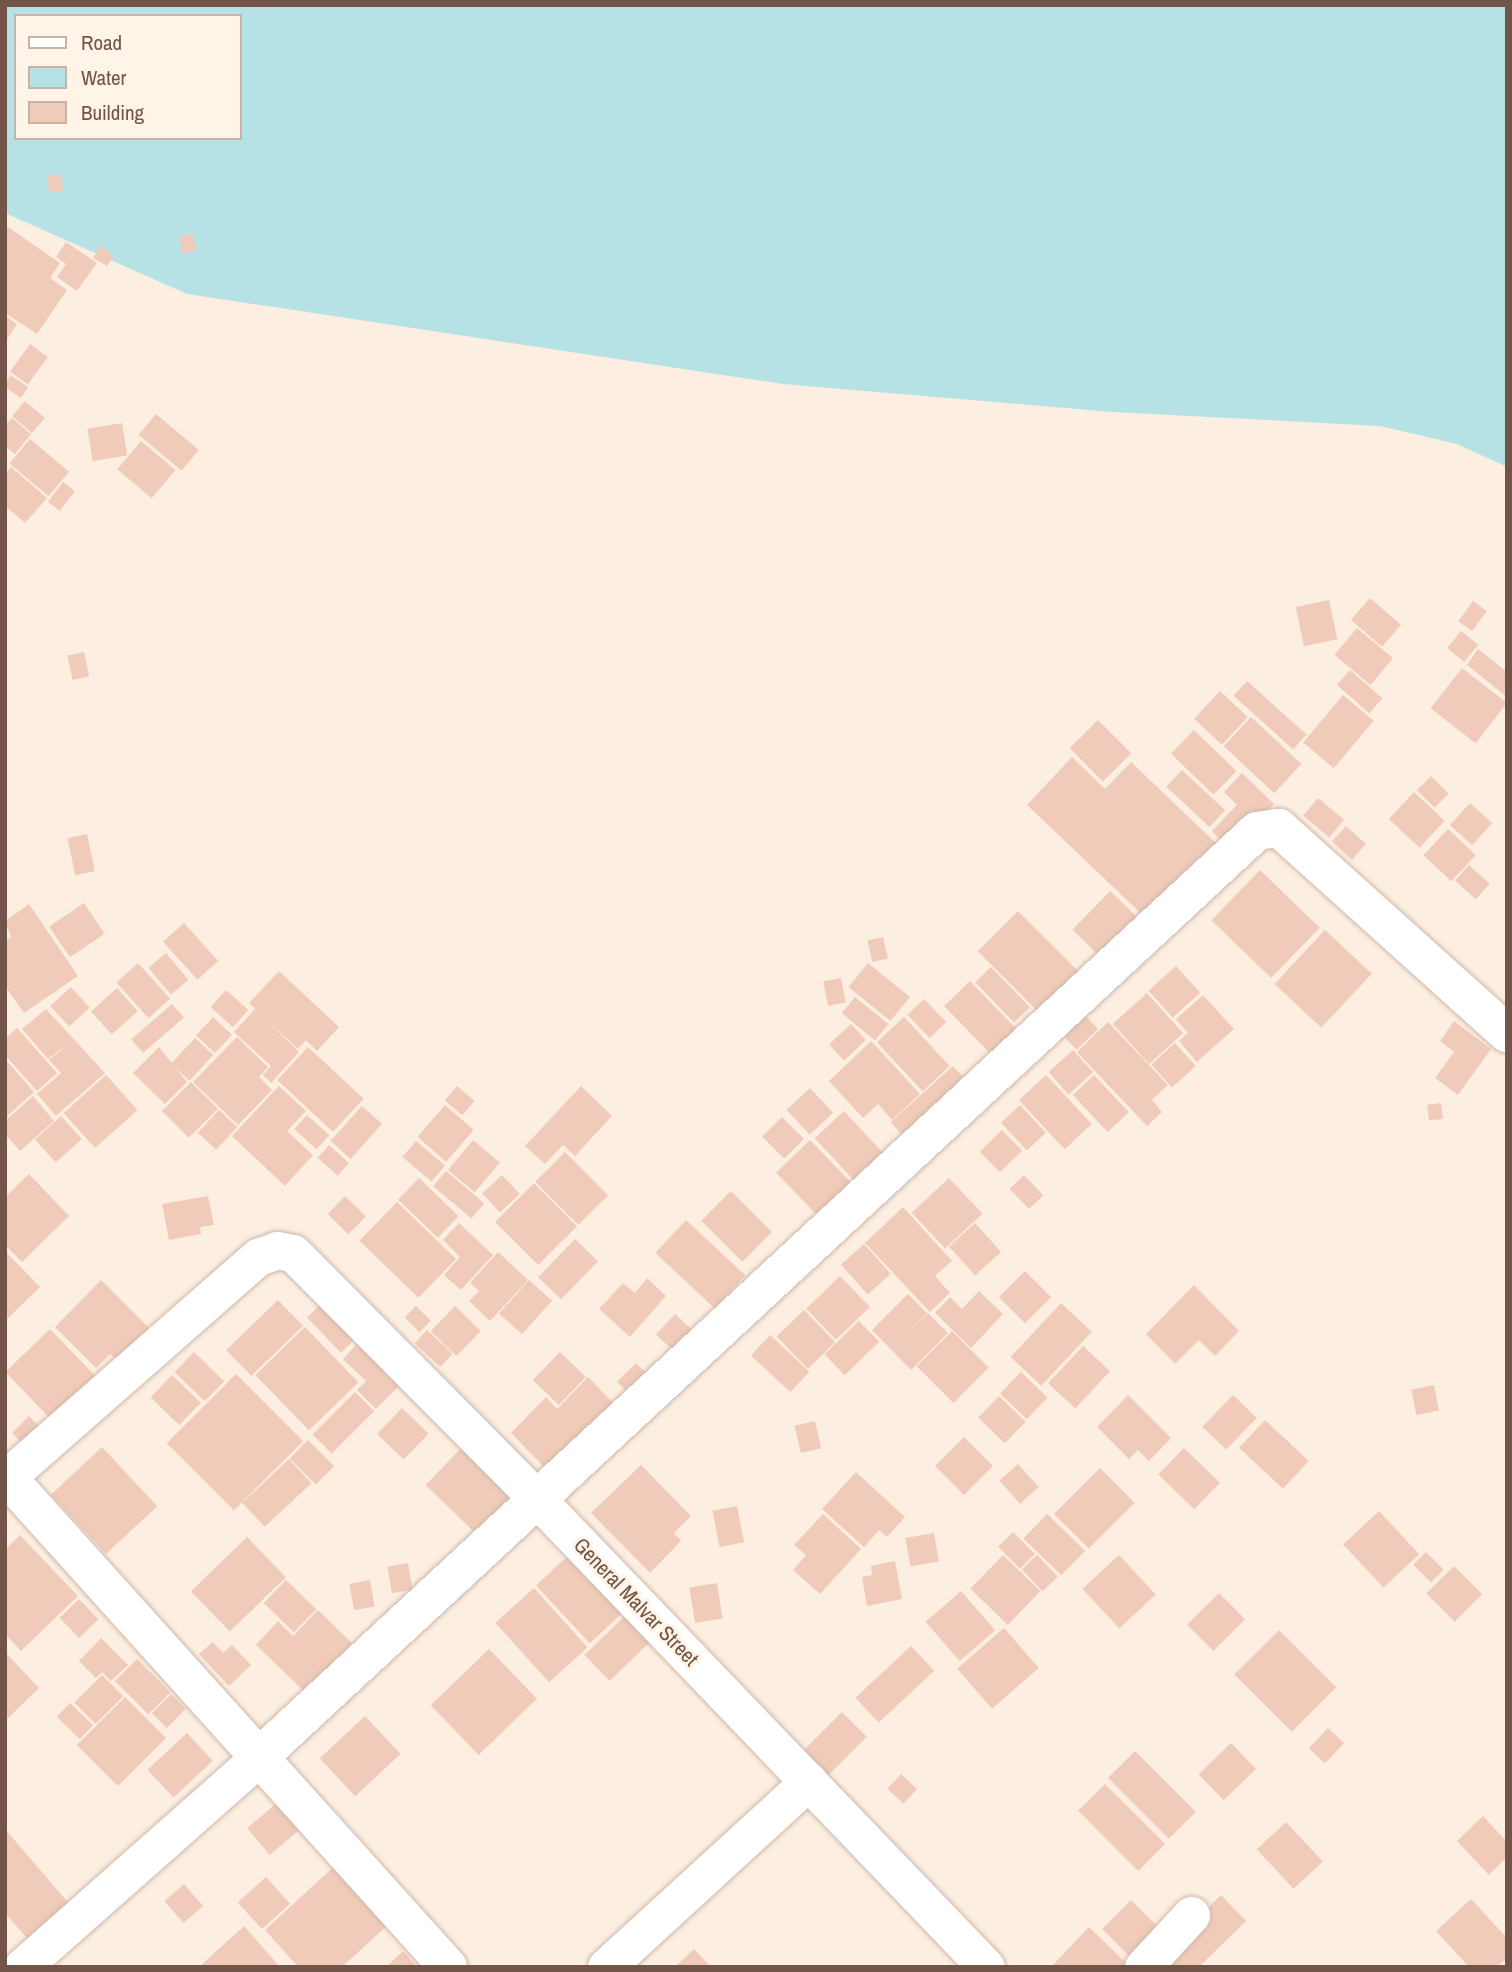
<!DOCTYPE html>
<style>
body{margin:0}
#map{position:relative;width:1512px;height:1972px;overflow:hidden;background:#fcefe1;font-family:"Archivo Narrow",sans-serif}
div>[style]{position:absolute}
.water>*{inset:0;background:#b6e2e5}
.building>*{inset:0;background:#f1cbb9;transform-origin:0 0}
.roads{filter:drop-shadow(0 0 2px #cfb8ab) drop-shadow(0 0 2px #cfb8ab)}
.minor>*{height:37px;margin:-18.5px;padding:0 18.5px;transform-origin:18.5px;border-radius:18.5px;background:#fff}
.tertiary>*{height:38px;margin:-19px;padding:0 19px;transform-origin:19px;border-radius:19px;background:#fff}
span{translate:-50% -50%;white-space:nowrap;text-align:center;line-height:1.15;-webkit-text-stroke:6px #fff4e7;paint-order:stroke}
.street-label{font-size:21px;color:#735448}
.frame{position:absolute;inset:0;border:7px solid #735448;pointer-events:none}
.legend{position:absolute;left:14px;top:14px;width:228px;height:126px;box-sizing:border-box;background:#fff4e7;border:2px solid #c7b4a7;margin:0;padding:9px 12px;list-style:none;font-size:21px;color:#735448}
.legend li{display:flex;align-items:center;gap:14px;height:35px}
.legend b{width:35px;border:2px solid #c7b4a7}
</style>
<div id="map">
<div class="water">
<div style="clip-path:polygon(evenodd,5px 5px,1507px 5px,1507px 467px,1457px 444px,1380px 426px,1112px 412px,783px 384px,187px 294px,5px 213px,5px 5px,16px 16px,240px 16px,240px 138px,16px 138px,16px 16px)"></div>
</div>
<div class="building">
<div style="left:61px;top:174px;width:17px;height:14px;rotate:83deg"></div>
<div style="clip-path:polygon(5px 225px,60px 263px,50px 278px,67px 290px,37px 334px,5px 313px)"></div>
<div style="left:193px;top:234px;width:17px;height:14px;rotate:80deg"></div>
<div style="clip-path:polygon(66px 242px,97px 263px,77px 291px,57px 277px,66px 264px,56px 257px)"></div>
<div style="clip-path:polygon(100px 246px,114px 256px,107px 266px,93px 258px)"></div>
<div style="clip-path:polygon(5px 316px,17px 324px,5px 342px)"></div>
<div style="left:30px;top:344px;width:22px;height:34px;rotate:36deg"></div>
<div style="clip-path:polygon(10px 375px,28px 387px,21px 398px,5px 387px)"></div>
<div style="left:25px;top:401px;width:26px;height:20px;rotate:40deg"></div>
<div style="left:156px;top:414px;width:56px;height:27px;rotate:40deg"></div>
<div style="clip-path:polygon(12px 418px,31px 434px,15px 454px,5px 446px,5px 425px)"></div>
<div style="left:122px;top:423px;width:33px;height:35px;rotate:81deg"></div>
<div style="left:30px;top:439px;width:51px;height:32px;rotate:40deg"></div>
<div style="left:141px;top:441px;width:45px;height:37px;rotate:40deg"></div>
<div style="clip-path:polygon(11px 467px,47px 498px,25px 523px,5px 506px,5px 474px)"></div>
<div style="left:63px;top:482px;width:15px;height:25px;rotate:37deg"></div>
<div style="left:1370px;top:598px;width:41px;height:29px;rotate:41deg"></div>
<div style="left:1329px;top:600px;width:40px;height:34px;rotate:78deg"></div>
<div style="left:1473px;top:601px;width:17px;height:25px;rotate:36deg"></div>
<div style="left:1357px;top:628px;width:47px;height:35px;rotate:40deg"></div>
<div style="left:1461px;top:631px;width:22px;height:22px;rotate:39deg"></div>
<div style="clip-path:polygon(1478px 649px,1507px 672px,1507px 697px,1467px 665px)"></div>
<div style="left:84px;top:652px;width:25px;height:17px;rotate:78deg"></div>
<div style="left:1462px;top:668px;width:57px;height:51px;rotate:38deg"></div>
<div style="left:1350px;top:670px;width:43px;height:20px;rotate:41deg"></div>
<div style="left:1247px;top:681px;width:80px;height:20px;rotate:42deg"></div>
<div style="left:1220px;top:691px;width:38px;height:38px;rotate:43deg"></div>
<div style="left:1343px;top:695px;width:40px;height:62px;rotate:40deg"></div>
<div style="left:1251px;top:717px;width:69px;height:40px;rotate:43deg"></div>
<div style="left:1098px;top:720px;width:47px;height:40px;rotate:45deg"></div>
<div style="left:1194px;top:730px;width:59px;height:33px;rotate:44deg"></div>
<div style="clip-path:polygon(1072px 757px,1105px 789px,1131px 762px,1220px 847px,1150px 922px,1027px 805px)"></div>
<div style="left:1182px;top:770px;width:59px;height:23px;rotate:43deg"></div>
<div style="clip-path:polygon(1242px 773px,1274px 804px,1229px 849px,1212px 831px,1237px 805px,1224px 792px)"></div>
<div style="left:1431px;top:776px;width:25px;height:20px;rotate:45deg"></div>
<div style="left:1414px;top:792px;width:42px;height:37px;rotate:43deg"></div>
<div style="left:1318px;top:798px;width:34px;height:23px;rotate:40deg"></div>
<div style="left:1470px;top:803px;width:30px;height:30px;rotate:42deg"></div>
<div style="left:1346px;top:826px;width:27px;height:21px;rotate:42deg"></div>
<div style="left:1448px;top:829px;width:38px;height:36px;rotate:43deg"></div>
<div style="left:87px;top:834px;width:38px;height:20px;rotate:78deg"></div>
<div style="left:1469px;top:865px;width:28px;height:21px;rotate:42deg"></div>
<div style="left:1260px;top:870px;width:83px;height:70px;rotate:44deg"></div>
<div style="left:1110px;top:891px;width:43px;height:54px;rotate:44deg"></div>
<div style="left:84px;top:903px;width:37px;height:42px;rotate:56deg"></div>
<div style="clip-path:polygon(29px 904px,78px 976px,24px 1013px,5px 986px,5px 941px,11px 937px,5px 921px)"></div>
<div style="left:1018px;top:911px;width:97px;height:57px;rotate:45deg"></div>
<div style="left:184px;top:923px;width:51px;height:28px;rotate:48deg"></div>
<div style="left:1325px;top:930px;width:64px;height:74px;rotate:43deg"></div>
<div style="left:883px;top:937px;width:22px;height:16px;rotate:77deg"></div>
<div style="left:166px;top:953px;width:35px;height:23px;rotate:50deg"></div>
<div style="left:138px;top:963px;width:48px;height:29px;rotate:48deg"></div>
<div style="left:868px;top:963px;width:54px;height:31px;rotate:39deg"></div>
<div style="left:1176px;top:966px;width:36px;height:37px;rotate:48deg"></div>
<div style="left:991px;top:967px;width:56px;height:22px;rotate:46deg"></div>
<div style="clip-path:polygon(279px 971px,339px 1027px,317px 1051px,306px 1040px,298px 1049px,259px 1013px,299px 1052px,271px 1083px,263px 1075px,271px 1066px,234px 1032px,255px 1009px,249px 1003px)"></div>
<div style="left:841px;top:978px;width:25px;height:18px;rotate:79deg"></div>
<div style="left:970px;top:981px;width:71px;height:36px;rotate:46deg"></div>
<div style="left:71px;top:987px;width:28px;height:28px;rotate:48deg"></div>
<div style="left:117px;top:988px;width:31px;height:35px;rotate:48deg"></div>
<div style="left:226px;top:990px;width:30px;height:23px;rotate:42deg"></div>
<div style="left:1147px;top:993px;width:54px;height:46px;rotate:48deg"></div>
<div style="clip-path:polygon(1203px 995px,1234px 1029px,1197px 1062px,1179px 1041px,1188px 1033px,1176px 1019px)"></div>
<div style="left:855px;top:997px;width:43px;height:21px;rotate:39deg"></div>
<div style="left:924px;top:999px;width:32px;height:23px;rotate:46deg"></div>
<div style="left:172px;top:1004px;width:18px;height:54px;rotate:49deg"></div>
<div style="left:1076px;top:1006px;width:32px;height:30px;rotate:46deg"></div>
<div style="clip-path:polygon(46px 1009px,105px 1073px,56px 1116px,37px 1094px,61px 1073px,49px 1060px,70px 1042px,48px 1059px,22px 1029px)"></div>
<div style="left:213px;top:1017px;width:26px;height:25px;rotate:43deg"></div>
<div style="left:904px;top:1017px;width:67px;height:37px;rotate:47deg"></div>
<div style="clip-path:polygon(1454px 1021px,1491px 1049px,1458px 1095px,1435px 1078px,1454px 1052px,1440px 1041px)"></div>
<div style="clip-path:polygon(1108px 1022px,1168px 1085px,1152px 1100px,1162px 1112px,1147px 1126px,1077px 1052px)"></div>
<div style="left:851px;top:1024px;width:22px;height:30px;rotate:47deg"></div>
<div style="clip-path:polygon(17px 1028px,57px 1073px,37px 1091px,5px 1055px,5px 1039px)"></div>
<div style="clip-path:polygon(237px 1037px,268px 1067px,259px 1077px,272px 1090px,238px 1125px,193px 1082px)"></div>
<div style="left:195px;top:1038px;width:25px;height:35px;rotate:43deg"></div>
<div style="clip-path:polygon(871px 1041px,920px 1094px,892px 1120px,878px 1104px,863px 1118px,829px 1081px)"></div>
<div style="left:1175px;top:1043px;width:31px;height:32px;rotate:48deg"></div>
<div style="clip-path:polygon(159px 1047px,187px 1082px,165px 1104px,133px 1073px)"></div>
<div style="left:308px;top:1047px;width:76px;height:45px;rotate:43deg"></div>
<div style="left:1073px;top:1050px;width:30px;height:33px;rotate:48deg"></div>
<div style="clip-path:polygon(5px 1059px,34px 1092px,5px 1118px)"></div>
<div style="left:953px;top:1066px;width:25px;height:84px;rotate:48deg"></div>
<div style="left:106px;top:1075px;width:47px;height:57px;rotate:48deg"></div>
<div style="left:1046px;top:1075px;width:67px;height:37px;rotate:47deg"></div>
<div style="left:1094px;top:1075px;width:51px;height:29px;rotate:47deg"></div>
<div style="left:191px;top:1082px;width:38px;height:41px;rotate:45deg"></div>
<div style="clip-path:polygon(279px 1086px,306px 1111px,287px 1131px,313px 1155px,285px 1186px,232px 1136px)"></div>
<div style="left:457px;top:1086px;width:23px;height:19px;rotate:40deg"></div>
<div style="clip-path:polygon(581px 1086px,612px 1116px,575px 1156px,563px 1145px,545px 1164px,525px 1146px)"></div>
<div style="left:810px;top:1088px;width:34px;height:32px;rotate:47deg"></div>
<div style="clip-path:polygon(33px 1096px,54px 1121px,20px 1151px,5px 1134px,5px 1121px)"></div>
<div style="left:1441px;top:1103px;width:16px;height:14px;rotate:83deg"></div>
<div style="left:445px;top:1105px;width:38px;height:42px;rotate:41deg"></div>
<div style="left:1020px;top:1105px;width:38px;height:26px;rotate:47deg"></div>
<div style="left:362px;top:1106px;width:27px;height:47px;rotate:42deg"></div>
<div style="left:219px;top:1110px;width:25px;height:31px;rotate:43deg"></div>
<div style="left:844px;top:1111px;width:63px;height:40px;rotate:47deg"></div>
<div style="left:307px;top:1115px;width:30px;height:19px;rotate:42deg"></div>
<div style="left:61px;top:1116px;width:31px;height:35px;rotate:48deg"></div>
<div style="left:782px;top:1117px;width:31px;height:28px;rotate:45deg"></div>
<div style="left:1002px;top:1130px;width:29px;height:31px;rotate:46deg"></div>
<div style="left:473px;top:1140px;width:35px;height:39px;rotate:40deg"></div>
<div style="left:810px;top:1140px;width:65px;height:47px;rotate:46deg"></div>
<div style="left:416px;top:1141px;width:38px;height:21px;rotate:40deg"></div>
<div style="left:329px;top:1145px;width:27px;height:17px;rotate:42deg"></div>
<div style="left:565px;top:1152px;width:61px;height:42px;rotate:45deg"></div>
<div style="left:446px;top:1171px;width:50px;height:20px;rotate:40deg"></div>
<div style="clip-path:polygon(29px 1174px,69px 1216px,22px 1262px,5px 1245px,5px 1197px)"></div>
<div style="left:502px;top:1175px;width:26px;height:27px;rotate:47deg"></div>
<div style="left:1024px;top:1175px;width:28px;height:20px;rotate:46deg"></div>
<div style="left:419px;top:1178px;width:55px;height:30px;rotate:44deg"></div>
<div style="left:949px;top:1178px;width:49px;height:51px;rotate:47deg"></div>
<div style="left:534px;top:1183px;width:61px;height:55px;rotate:45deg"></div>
<div style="left:731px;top:1191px;width:58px;height:42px;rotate:45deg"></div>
<div style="clip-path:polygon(208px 1196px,214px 1225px,200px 1227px,201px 1234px,169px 1240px,162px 1204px)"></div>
<div style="left:345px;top:1196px;width:29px;height:25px;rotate:44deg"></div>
<div style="left:397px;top:1202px;width:82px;height:54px;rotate:44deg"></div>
<div style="clip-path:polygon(903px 1207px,952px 1261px,935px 1276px,950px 1293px,930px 1312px,865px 1243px)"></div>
<div style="left:686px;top:1220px;width:81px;height:45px;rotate:43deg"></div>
<div style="clip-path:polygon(459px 1223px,493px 1255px,461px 1290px,444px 1275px,460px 1257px,443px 1240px)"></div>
<div style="left:975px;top:1223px;width:39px;height:35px;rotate:48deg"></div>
<div style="left:575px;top:1239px;width:32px;height:53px;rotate:44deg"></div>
<div style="left:864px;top:1244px;width:40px;height:31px;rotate:48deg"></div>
<div style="clip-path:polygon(5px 1251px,40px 1287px,5px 1321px)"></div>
<div style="clip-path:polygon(498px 1252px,528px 1280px,490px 1321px,469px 1301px,479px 1291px,470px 1283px)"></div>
<div style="left:1025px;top:1271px;width:37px;height:37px;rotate:45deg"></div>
<div style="left:840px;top:1276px;width:43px;height:47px;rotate:46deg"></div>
<div style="clip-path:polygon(647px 1278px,666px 1296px,630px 1337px,599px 1309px,623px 1283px,635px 1293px)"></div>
<div style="clip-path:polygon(101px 1280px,152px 1331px,120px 1364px,110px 1354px,96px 1368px,55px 1327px)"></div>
<div style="left:529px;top:1280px;width:31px;height:45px;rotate:42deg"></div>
<div style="clip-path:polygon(1194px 1285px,1239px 1331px,1215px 1356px,1199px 1340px,1175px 1364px,1146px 1334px)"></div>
<div style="clip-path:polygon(979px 1291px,1003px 1314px,971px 1348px,935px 1313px,950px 1297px,962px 1309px)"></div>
<div style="clip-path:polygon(908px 1294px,927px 1313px,901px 1339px,928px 1313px,948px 1333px,911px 1370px,872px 1330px)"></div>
<div style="left:278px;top:1300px;width:36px;height:72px;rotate:46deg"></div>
<div style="left:322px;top:1303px;width:49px;height:21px;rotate:46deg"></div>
<div style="left:1061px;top:1303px;width:42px;height:74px;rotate:43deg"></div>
<div style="left:416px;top:1306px;width:21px;height:16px;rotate:45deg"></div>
<div style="left:455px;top:1306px;width:36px;height:35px;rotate:44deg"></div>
<div style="left:804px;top:1310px;width:45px;height:38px;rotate:46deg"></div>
<div style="left:675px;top:1314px;width:23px;height:28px;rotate:43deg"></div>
<div style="left:859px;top:1321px;width:29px;height:48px;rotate:46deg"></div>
<div style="left:305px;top:1327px;width:77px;height:69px;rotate:46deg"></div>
<div style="left:50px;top:1329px;width:69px;height:62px;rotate:46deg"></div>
<div style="left:427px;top:1330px;width:35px;height:18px;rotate:43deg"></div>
<div style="left:952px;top:1331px;width:52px;height:50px;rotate:45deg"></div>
<div style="left:770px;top:1335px;width:54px;height:28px;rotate:43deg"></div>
<div style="clip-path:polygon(358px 1343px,400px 1385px,376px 1409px,357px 1390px,366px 1381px,343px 1359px)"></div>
<div style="left:1083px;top:1346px;width:37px;height:51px;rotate:43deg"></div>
<div style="left:194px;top:1352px;width:42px;height:28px;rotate:44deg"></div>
<div style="left:560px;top:1352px;width:36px;height:39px;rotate:44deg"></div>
<div style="left:636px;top:1363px;width:27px;height:27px;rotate:45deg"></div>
<div style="left:1021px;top:1372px;width:37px;height:30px;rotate:44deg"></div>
<div style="left:236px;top:1374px;width:95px;height:98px;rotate:45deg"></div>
<div style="left:172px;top:1375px;width:40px;height:31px;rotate:44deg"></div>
<div style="clip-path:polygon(588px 1377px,617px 1407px,551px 1474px,511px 1433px,546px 1397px,557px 1409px)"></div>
<div style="left:1434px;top:1385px;width:26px;height:23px;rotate:79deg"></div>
<div style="left:355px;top:1392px;width:27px;height:60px;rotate:45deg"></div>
<div style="clip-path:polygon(1128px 1395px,1171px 1438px,1149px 1461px,1138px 1450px,1129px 1459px,1097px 1427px)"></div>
<div style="left:1233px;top:1395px;width:33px;height:44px;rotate:44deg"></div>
<div style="left:999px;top:1396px;width:37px;height:30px;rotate:44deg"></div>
<div style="left:402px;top:1408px;width:37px;height:36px;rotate:44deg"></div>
<div style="left:29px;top:1416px;width:20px;height:24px;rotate:45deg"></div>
<div style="left:1265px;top:1420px;width:60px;height:38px;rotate:43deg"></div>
<div style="left:815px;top:1421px;width:28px;height:21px;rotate:77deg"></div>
<div style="left:964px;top:1437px;width:41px;height:41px;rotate:45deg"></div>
<div style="left:470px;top:1439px;width:77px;height:64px;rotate:44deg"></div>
<div style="left:308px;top:1440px;width:37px;height:26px;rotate:45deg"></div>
<div style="left:102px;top:1447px;width:81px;height:70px;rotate:47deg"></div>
<div style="left:1184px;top:1448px;width:50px;height:37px;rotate:44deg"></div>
<div style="left:289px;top:1459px;width:33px;height:64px;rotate:47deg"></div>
<div style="left:1018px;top:1464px;width:31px;height:25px;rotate:48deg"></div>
<div style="clip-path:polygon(641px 1465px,691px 1516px,674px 1533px,681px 1541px,650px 1573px,591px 1513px)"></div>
<div style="left:1100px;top:1468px;width:49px;height:65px;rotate:45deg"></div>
<div style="clip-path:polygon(856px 1472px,905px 1517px,887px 1537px,879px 1530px,864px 1547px,822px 1509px)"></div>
<div style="left:737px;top:1506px;width:37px;height:25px;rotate:79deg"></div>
<div style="left:1379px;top:1511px;width:59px;height:49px;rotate:47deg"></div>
<div style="clip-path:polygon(823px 1514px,861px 1549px,820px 1594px,793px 1570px,806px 1555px,794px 1545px)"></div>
<div style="left:1047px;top:1514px;width:53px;height:34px;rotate:44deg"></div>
<div style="left:1013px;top:1532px;width:31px;height:21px;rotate:45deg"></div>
<div style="left:934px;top:1533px;width:29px;height:29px;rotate:80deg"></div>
<div style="clip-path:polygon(20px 1535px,78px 1596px,21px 1651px,5px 1634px,5px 1550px)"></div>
<div style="left:247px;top:1537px;width:56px;height:78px;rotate:46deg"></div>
<div style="left:574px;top:1550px;width:79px;height:52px;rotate:47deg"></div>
<div style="left:1426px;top:1552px;width:25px;height:18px;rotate:45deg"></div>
<div style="left:1003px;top:1555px;width:52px;height:47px;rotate:44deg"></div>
<div style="left:1037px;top:1555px;width:30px;height:21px;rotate:46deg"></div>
<div style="left:1119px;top:1555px;width:54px;height:50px;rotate:47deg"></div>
<div style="clip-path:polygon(895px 1561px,902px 1599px,867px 1606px,862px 1577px,872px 1575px,871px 1566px)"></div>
<div style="left:408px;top:1563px;width:27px;height:21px;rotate:80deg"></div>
<div style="left:1454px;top:1566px;width:40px;height:39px;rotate:45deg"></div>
<div style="left:286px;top:1580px;width:42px;height:32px;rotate:44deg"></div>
<div style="left:370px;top:1580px;width:27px;height:21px;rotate:80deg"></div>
<div style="left:717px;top:1583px;width:36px;height:28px;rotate:81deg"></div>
<div style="left:534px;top:1588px;width:80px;height:52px;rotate:48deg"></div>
<div style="left:961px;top:1591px;width:52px;height:47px;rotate:49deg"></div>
<div style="left:1219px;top:1593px;width:37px;height:45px;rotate:45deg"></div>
<div style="left:79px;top:1599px;width:28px;height:27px;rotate:46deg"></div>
<div style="clip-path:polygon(318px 1610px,356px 1647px,309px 1696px,256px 1645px,278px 1621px,293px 1636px)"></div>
<div style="left:627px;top:1614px;width:36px;height:59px;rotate:46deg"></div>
<div style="left:1004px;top:1628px;width:53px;height:62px;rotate:49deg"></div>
<div style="left:1279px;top:1630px;width:81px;height:63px;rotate:45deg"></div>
<div style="clip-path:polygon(101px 1638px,128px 1665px,111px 1681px,102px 1672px,96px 1678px,79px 1661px)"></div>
<div style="clip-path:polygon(213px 1642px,223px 1653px,232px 1645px,251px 1665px,229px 1686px,199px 1654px)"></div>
<div style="left:911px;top:1646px;width:34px;height:76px;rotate:47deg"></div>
<div style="left:489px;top:1649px;width:69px;height:81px;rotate:46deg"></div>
<div style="clip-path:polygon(5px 1652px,39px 1688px,7px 1719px,5px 1717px)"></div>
<div style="left:137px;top:1659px;width:47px;height:31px;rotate:45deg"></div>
<div style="left:102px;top:1675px;width:30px;height:39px;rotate:45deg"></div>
<div style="left:171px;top:1694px;width:21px;height:27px;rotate:45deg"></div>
<div style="left:125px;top:1697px;width:58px;height:68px;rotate:45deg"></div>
<div style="left:70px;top:1703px;width:32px;height:19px;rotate:44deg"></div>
<div style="left:842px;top:1712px;width:35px;height:54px;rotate:45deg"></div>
<div style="left:365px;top:1716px;width:52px;height:62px;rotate:47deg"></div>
<div style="left:1328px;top:1728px;width:22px;height:28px;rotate:43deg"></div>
<div style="left:187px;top:1733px;width:38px;height:54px;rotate:47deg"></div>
<div style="left:1231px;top:1743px;width:36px;height:45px;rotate:46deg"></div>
<div style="left:1135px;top:1751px;width:86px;height:38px;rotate:45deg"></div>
<div style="left:901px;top:1774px;width:22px;height:20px;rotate:43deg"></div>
<div style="left:1105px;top:1784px;width:85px;height:38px;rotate:45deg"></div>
<div style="left:277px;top:1803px;width:35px;height:39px;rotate:50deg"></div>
<div style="clip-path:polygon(1483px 1816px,1507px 1842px,1507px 1857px,1489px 1875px,1457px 1841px)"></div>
<div style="left:1286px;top:1822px;width:54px;height:40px;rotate:47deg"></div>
<div style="clip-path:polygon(5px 1829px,72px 1907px,31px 1943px,5px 1913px)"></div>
<div style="clip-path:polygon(340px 1861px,393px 1920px,342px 1967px,298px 1967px,265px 1930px)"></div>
<div style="left:266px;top:1877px;width:36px;height:38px;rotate:48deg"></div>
<div style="left:184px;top:1884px;width:29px;height:26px;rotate:49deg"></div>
<div style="clip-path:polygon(1221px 1895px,1246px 1921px,1199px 1967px,1164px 1967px,1156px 1959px)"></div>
<div style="clip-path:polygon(1471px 1899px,1507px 1938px,1507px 1958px,1497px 1967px,1469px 1967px,1436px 1931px)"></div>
<div style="left:1131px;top:1900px;width:40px;height:41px;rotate:45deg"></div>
<div style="clip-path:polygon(244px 1926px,280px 1967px,199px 1967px)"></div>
<div style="clip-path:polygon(1089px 1927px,1126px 1963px,1122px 1967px,1051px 1967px)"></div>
<div style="clip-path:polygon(694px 1949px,711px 1967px,675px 1967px)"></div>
<div style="clip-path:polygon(403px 1951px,417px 1967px,386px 1967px)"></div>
</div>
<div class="roads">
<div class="minor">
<div style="left:5px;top:1479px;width:337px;rotate:-41.3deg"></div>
<div style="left:258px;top:1257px;width:20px;rotate:-20deg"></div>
<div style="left:277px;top:1250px;width:16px;rotate:11deg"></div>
<div style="left:293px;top:1253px;width:348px;rotate:45.2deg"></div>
<div style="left:538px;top:1500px;width:647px;rotate:46.19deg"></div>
<div style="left:22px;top:1967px;width:314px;rotate:-41.5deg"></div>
<div style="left:606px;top:1967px;width:275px;rotate:-42.5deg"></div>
<div style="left:1143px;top:1967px;width:71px;rotate:-47.3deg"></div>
</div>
<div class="tertiary">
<div style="left:5px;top:1475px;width:662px;rotate:48deg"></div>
<div style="left:257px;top:1759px;width:1364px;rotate:-42.86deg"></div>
<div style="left:1257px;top:831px;width:22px;rotate:-8deg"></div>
<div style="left:1279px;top:828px;width:307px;rotate:42deg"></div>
</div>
</div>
<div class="street-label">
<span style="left:636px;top:1602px;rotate:46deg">General Malvar Street</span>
</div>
<div class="frame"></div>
<ul class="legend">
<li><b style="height:9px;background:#fff"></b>Road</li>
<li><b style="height:19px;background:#b6e2e5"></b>Water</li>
<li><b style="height:19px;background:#f1cbb9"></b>Building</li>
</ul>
</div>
